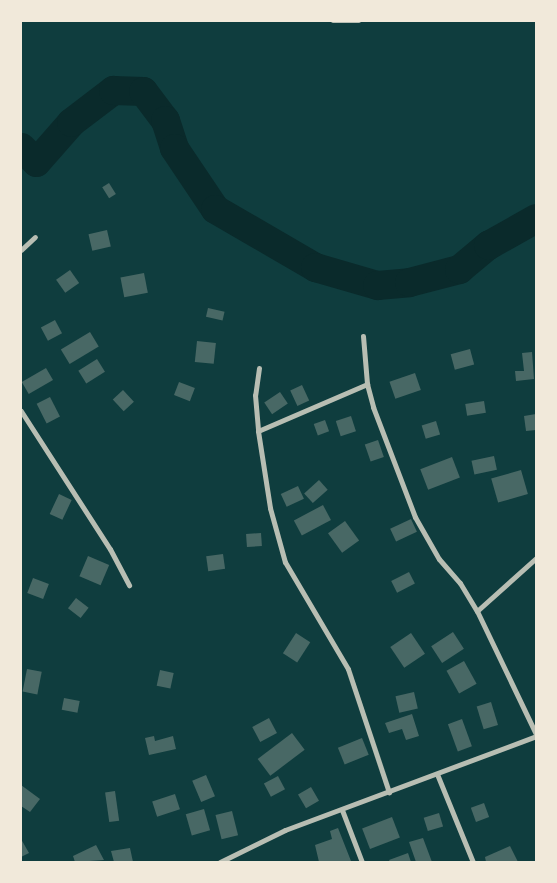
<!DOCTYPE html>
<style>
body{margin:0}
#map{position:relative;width:557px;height:883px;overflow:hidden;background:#0f3d3e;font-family:Ubuntu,sans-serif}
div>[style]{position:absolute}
.river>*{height:29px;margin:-14.5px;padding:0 14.5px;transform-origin:14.5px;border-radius:14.5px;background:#0a2a2b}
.building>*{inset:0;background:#486865;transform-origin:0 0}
.service>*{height:4px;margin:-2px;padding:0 2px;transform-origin:2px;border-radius:2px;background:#b8beb3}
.minor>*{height:5px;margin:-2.5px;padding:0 2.5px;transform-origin:2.5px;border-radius:2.5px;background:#b8beb3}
span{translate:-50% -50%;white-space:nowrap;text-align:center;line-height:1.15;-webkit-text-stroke:4.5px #f1e9da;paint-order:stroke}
.frame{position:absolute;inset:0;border:22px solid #f1e9da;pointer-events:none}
</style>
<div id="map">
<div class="river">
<div style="left:21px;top:147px;width:21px;rotate:45deg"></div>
<div style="left:36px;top:162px;width:53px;rotate:-48.8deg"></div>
<div style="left:71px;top:122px;width:53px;rotate:-37.3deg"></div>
<div style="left:113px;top:90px;width:30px;rotate:2deg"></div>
<div style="left:143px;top:91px;width:36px;rotate:53deg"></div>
<div style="left:165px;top:120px;width:29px;rotate:72deg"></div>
<div style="left:174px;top:148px;width:73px;rotate:56.1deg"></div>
<div style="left:215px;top:209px;width:116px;rotate:30.1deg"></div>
<div style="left:315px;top:267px;width:65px;rotate:16.2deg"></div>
<div style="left:377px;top:285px;width:32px;rotate:-5deg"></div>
<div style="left:409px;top:282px;width:52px;rotate:-14.6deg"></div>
<div style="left:459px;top:269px;width:38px;rotate:-40deg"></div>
<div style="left:488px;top:245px;width:55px;rotate:-29.4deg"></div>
</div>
<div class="building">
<div style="left:109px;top:183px;width:13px;height:8px;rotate:58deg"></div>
<div style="left:107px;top:230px;width:17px;height:19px;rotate:77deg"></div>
<div style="left:70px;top:270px;width:16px;height:17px;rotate:55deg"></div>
<div style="left:144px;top:273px;width:20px;height:24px;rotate:79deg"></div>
<div style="left:208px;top:308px;width:17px;height:9px;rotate:13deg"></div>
<div style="left:55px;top:320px;width:15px;height:16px;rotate:62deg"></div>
<div style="left:90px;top:332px;width:17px;height:34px;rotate:59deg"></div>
<div style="left:197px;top:341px;width:19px;height:21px;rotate:6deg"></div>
<div style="left:470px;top:349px;width:16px;height:20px;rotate:75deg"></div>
<div style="clip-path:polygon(532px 352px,534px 379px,516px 381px,515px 371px,524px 371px,522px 353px)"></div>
<div style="left:97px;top:359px;width:15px;height:22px;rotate:58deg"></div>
<div style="left:46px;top:368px;width:14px;height:28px;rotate:60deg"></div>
<div style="left:415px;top:373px;width:18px;height:27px;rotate:71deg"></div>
<div style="left:179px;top:382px;width:17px;height:14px;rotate:21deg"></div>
<div style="left:302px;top:385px;width:17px;height:13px;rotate:65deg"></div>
<div style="left:123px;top:390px;width:16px;height:14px;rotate:47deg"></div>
<div style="left:280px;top:392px;width:14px;height:19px;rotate:56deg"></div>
<div style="left:50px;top:397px;width:22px;height:15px;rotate:63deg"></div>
<div style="left:484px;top:401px;width:12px;height:19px;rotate:81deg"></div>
<div style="clip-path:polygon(536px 414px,536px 430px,526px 431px,524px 416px)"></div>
<div style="left:351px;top:416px;width:16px;height:16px;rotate:72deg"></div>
<div style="left:325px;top:420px;width:12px;height:12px;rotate:70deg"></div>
<div style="left:436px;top:421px;width:14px;height:15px;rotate:73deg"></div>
<div style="left:378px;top:440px;width:18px;height:14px;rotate:71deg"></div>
<div style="left:494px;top:456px;width:14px;height:23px;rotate:78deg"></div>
<div style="left:452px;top:457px;width:22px;height:34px;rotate:69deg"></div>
<div style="left:521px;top:470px;width:25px;height:31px;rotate:74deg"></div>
<div style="left:319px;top:480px;width:13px;height:20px;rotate:48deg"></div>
<div style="left:298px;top:486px;width:14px;height:19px;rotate:65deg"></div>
<div style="left:59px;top:494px;width:14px;height:22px;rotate:25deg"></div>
<div style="left:323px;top:505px;width:17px;height:33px;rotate:62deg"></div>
<div style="left:411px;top:519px;width:14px;height:23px;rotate:65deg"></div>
<div style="left:345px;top:521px;width:24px;height:21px;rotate:54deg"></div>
<div style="left:261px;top:533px;width:13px;height:15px;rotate:86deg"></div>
<div style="left:223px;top:554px;width:15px;height:17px;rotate:82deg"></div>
<div style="left:88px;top:556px;width:23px;height:22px;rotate:23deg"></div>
<div style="left:409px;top:572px;width:13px;height:20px;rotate:63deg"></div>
<div style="left:33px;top:578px;width:17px;height:16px;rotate:21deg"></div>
<div style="left:76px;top:598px;width:16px;height:13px;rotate:38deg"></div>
<div style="left:453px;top:632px;width:20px;height:26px;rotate:57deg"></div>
<div style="left:296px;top:633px;width:17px;height:24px;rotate:33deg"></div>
<div style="left:411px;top:633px;width:25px;height:25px;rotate:56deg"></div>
<div style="left:464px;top:661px;width:26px;height:20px;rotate:61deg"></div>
<div style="left:27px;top:669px;width:15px;height:23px;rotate:11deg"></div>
<div style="left:160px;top:670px;width:14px;height:16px;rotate:12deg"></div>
<div style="left:414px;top:692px;width:17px;height:19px;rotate:77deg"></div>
<div style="left:64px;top:698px;width:16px;height:12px;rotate:11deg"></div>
<div style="left:491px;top:702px;width:24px;height:15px;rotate:73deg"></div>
<div style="clip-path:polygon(412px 714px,419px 736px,406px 740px,402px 729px,389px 733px,385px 723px)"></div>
<div style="left:269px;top:718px;width:17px;height:19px;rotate:62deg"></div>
<div style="left:462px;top:719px;width:29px;height:15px;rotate:70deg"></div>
<div style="left:292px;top:733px;width:21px;height:43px;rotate:53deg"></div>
<div style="clip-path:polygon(154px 736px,155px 741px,173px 736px,176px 749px,149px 755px,145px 738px)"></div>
<div style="left:362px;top:738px;width:18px;height:26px;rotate:68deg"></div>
<div style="left:206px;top:775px;width:23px;height:15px;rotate:67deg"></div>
<div style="left:278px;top:776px;width:15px;height:16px;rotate:62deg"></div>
<div style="clip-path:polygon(21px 785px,40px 799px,30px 812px,21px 806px)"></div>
<div style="left:311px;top:787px;width:16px;height:15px;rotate:60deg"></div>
<div style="left:115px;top:791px;width:30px;height:10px;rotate:82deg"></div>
<div style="left:175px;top:794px;width:16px;height:24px;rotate:72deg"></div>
<div style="left:484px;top:803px;width:15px;height:14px;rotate:70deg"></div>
<div style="left:204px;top:809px;width:22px;height:19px;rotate:74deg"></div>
<div style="left:232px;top:811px;width:25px;height:17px;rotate:76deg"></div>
<div style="left:439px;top:813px;width:14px;height:16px;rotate:73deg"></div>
<div style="left:392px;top:817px;width:22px;height:32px;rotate:69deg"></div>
<div style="clip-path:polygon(338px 828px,351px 861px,319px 862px,315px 845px,332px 839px,330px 831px)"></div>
<div style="clip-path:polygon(423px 838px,432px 862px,416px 862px,409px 842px)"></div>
<div style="clip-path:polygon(21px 839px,29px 853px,21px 857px)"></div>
<div style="clip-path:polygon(96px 845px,104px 860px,75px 862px,73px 856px)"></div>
<div style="clip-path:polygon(510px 846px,518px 862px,486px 862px,485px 857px)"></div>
<div style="clip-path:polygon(130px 848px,133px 862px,114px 862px,111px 851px)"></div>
<div style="clip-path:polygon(408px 853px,411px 862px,390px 862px,389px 860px)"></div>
</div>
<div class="service">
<div style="left:333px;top:21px;width:26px"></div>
</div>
<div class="minor">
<div style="left:21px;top:250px;width:19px;rotate:-43deg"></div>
<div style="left:363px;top:336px;width:48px;rotate:85.2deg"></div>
<div style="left:367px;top:384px;width:24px;rotate:75deg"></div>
<div style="left:373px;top:407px;width:118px;rotate:69.1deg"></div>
<div style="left:415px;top:517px;width:48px;rotate:60.3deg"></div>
<div style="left:439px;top:559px;width:32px;rotate:49deg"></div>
<div style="left:460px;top:583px;width:33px;rotate:59deg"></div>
<div style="left:477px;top:611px;width:136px;rotate:64.4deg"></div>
<div style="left:259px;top:368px;width:27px;rotate:98deg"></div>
<div style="left:255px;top:395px;width:36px;rotate:85deg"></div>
<div style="left:258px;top:431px;width:78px;rotate:81.1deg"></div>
<div style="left:270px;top:508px;width:56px;rotate:74.5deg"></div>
<div style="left:285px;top:562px;width:124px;rotate:59.5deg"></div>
<div style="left:348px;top:669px;width:130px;rotate:71.6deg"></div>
<div style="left:21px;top:411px;width:164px;rotate:57.2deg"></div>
<div style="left:110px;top:549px;width:41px;rotate:62.2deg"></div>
<div style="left:258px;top:431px;width:119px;rotate:-23.3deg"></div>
<div style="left:477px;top:611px;width:79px;rotate:-41.9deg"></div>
<div style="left:437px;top:774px;width:95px;rotate:67.8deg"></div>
<div style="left:342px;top:810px;width:56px;rotate:69deg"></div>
<div style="left:220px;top:862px;width:72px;rotate:-26.2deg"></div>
<div style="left:285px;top:830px;width:268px;rotate:-20.5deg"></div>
</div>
<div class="frame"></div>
</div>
